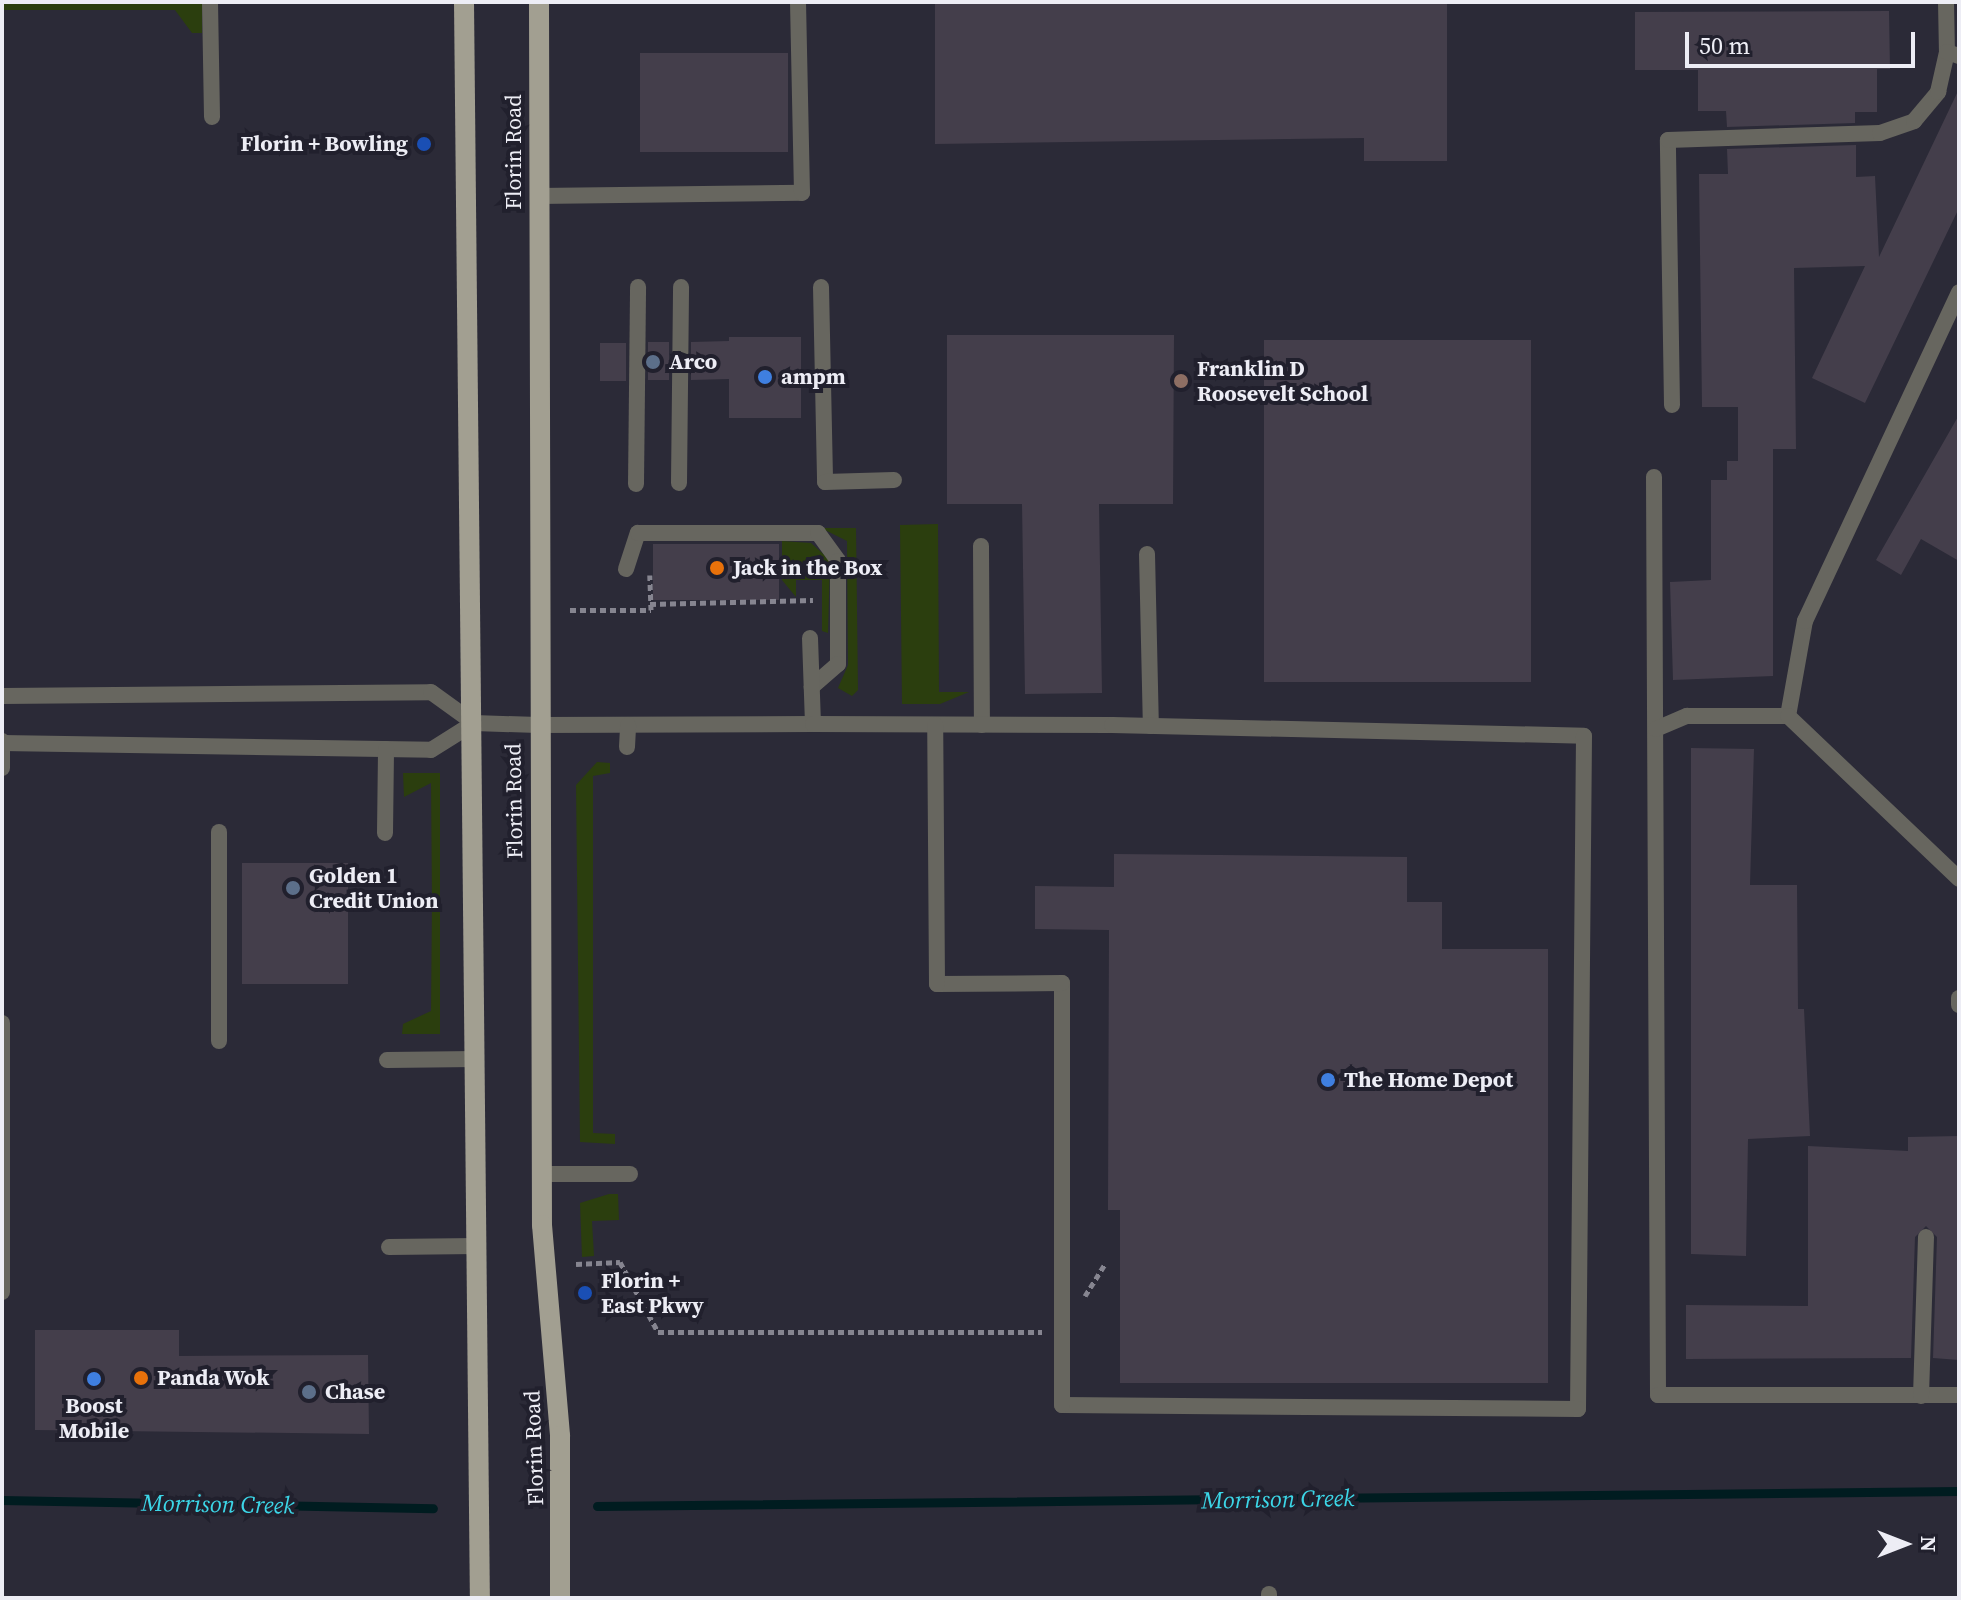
<!DOCTYPE html>
<style>
body{margin:0}
#map{position:relative;width:1961px;height:1600px;overflow:hidden;background:#2b2a37;font-family:"Source Serif 4",serif}
div>[style]{position:absolute}
.green>*{inset:0;background:#2b3e0e}
.stream>*{height:9px;margin:-4.5px;padding:0 4.5px;transform-origin:4.5px;border-radius:4.5px;background:#001c20}
.building>*{inset:0;background:#443e4b;transform-origin:0 0}
.path>*{height:5px;margin-top:-2.5px;transform-origin:0;background:repeating-linear-gradient(90deg,#868590 0 6px,transparent 0 10px)}
.lane>*{height:16px;margin:-8px;padding:0 8px;transform-origin:8px;border-radius:8px;background:#67665f}
.primary>*{height:20px;margin:-10px;padding:0 10px;transform-origin:10px;border-radius:10px;background:#a29f91}
.dots>*{width:22px;height:22px;translate:-50% -50%;box-sizing:border-box;border:4px solid #21202d;border-radius:50%}
span{translate:-50% -50%;white-space:nowrap;text-align:center;line-height:1.15;-webkit-text-stroke:8px #21202d;paint-order:stroke}
.poi-label{font-size:22px;color:#ededf5;font-weight:700}
.right{translate:-100% -50%;text-align:right}
.left{translate:0 -50%;text-align:left}
.street-label{font-size:22px;color:#ededf5}
.water-label{font-size:24px;color:#3cd6e7;font-style:italic}
.frame{position:absolute;inset:0;border:4px solid #ededf5;pointer-events:none}
.north{position:absolute;left:1865px;top:1504px;width:80px;height:80px;-webkit-text-stroke:6px #21202d;paint-order:stroke;rotate:90deg;font-size:22px;font-weight:700;line-height:32px;text-align:center;color:#ededf5}
.north::after{content:'';display:block;margin:auto;width:28px;height:36px;background:#ededf5;clip-path:polygon(50% 0,100% 100%,50% 72%,0 100%)}
.scale{position:absolute;left:1685px;top:32px;width:230px;height:36px;box-sizing:border-box;border:4px solid #ededf5;border-top:0;padding-left:10px;font-size:24px;line-height:28px;white-space:nowrap;color:#ededf5;-webkit-text-stroke:6px #21202d;paint-order:stroke}
</style>
<div id="map">
<div class="green">
<div style="clip-path:polygon(2px 2px,202px 2px,202px 33px,192px 33px,175px 10px,2px 10px)"></div>
<div style="clip-path:polygon(938px 524px,939px 692px,969px 692px,940px 704px,902px 704px,900px 525px)"></div>
<div style="clip-path:polygon(821px 528px,856px 528px,858px 690px,852px 696px,838px 688px,848px 665px,847px 541px)"></div>
<div style="clip-path:polygon(782px 541px,811px 543px,830px 560px,828px 633px,822px 631px,822px 580px,796px 580px,796px 597px,782px 580px)"></div>
<div style="clip-path:polygon(597px 762px,610px 763px,610px 773px,593px 776px,593px 1133px,615px 1134px,615px 1144px,580px 1142px,576px 785px)"></div>
<div style="clip-path:polygon(403px 773px,440px 773px,440px 1034px,402px 1034px,403px 1024px,431px 1011px,432px 902px,431px 783px,404px 797px)"></div>
<div style="clip-path:polygon(609px 1194px,618px 1194px,619px 1220px,592px 1221px,594px 1256px,582px 1257px,580px 1203px)"></div>
</div>
<div class="stream">
<div style="left:2px;top:1500px;width:431px;rotate:1.1deg"></div>
<div style="left:597px;top:1506px;width:1362px;rotate:-0.63deg"></div>
</div>
<div class="building">
<div style="clip-path:polygon(935px 2px,1447px 2px,1447px 161px,1364px 161px,1364px 138px,935px 144px)"></div>
<div style="clip-path:polygon(1889px 11px,1890px 69px,1877px 69px,1877px 112px,1855px 112px,1855px 123px,1727px 127px,1726px 111px,1698px 111px,1698px 70px,1635px 70px,1635px 12px)"></div>
<div style="left:640px;top:53px;width:148px;height:99px"></div>
<div style="clip-path:polygon(1959px 89px,1959px 208px,1865px 403px,1812px 378px,1865px 266px,1794px 268px,1796px 449px,1773px 449px,1773px 676px,1673px 680px,1670px 582px,1711px 580px,1711px 480px,1727px 480px,1727px 461px,1738px 461px,1738px 407px,1702px 407px,1699px 174px,1728px 174px,1727px 149px,1856px 145px,1856px 177px,1875px 176px,1879px 257px)"></div>
<div style="clip-path:polygon(947px 335px,1174px 335px,1173px 504px,1099px 504px,1102px 693px,1025px 694px,1022px 504px,947px 504px)"></div>
<div style="clip-path:polygon(729px 337px,801px 337px,801px 418px,729px 418px,729px 379px,691px 380px,691px 342px,729px 341px)"></div>
<div style="left:1264px;top:340px;width:267px;height:342px"></div>
<div style="left:669px;top:342px;width:38px;height:21px;rotate:90deg"></div>
<div style="left:626px;top:343px;width:38px;height:26px;rotate:90deg"></div>
<div style="clip-path:polygon(1959px 415px,1959px 561px,1921px 539px,1901px 575px,1876px 560px)"></div>
<div style="left:653px;top:544px;width:126px;height:56px"></div>
<div style="clip-path:polygon(1691px 748px,1754px 749px,1750px 885px,1797px 885px,1798px 1009px,1804px 1009px,1810px 1136px,1748px 1139px,1746px 1256px,1691px 1254px)"></div>
<div style="clip-path:polygon(1114px 854px,1407px 857px,1407px 902px,1442px 902px,1442px 949px,1548px 949px,1548px 1383px,1120px 1383px,1120px 1210px,1108px 1210px,1109px 930px,1035px 929px,1035px 886px,1114px 887px)"></div>
<div style="left:242px;top:863px;width:106px;height:121px"></div>
<div style="clip-path:polygon(1959px 1136px,1959px 1360px,1933px 1358px,1937px 1237px,1926px 1226px,1915px 1237px,1911px 1358px,1686px 1359px,1686px 1305px,1808px 1306px,1808px 1146px,1908px 1151px,1908px 1137px)"></div>
<div style="clip-path:polygon(35px 1330px,179px 1330px,179px 1356px,368px 1355px,369px 1434px,35px 1430px)"></div>
</div>
<div class="path">
<div style="left:650px;top:604px;width:163px;rotate:-1.4deg"></div>
<div style="left:570px;top:610px;width:81px"></div>
<div style="left:651px;top:610px;width:35px;rotate:-92deg"></div>
<div style="left:576px;top:1264px;width:44px;rotate:-2.6deg"></div>
<div style="left:620px;top:1262px;width:80px;rotate:61.5deg"></div>
<div style="left:658px;top:1332px;width:384px"></div>
<div style="left:1085px;top:1296px;width:39px;rotate:-58deg"></div>
</div>
<div class="lane">
<div style="left:210px;top:2px;width:115px;rotate:89deg"></div>
<div style="left:1946px;top:2px;width:50px;rotate:88.9deg"></div>
<div style="left:538px;top:196px;width:264px;rotate:-0.7deg"></div>
<div style="left:802px;top:193px;width:191px;rotate:-91.2deg"></div>
<div style="left:821px;top:287px;width:195px;rotate:88.8deg"></div>
<div style="left:825px;top:482px;width:69px;rotate:-1.7deg"></div>
<div style="left:1672px;top:405px;width:265px;rotate:-90.9deg"></div>
<div style="left:1668px;top:140px;width:212px;rotate:-1.9deg"></div>
<div style="left:1880px;top:133px;width:36px;rotate:-19deg"></div>
<div style="left:1914px;top:121px;width:38px;rotate:-50deg"></div>
<div style="left:1938px;top:92px;width:41px;rotate:-77.3deg"></div>
<div style="left:1947px;top:52px;width:13px;rotate:18deg"></div>
<div style="left:1654px;top:477px;width:918px;rotate:89.75deg"></div>
<div style="left:1658px;top:1395px;width:301px"></div>
<div style="left:679px;top:483px;width:196px;rotate:-89.4deg"></div>
<div style="left:636px;top:484px;width:197px;rotate:-89.4deg"></div>
<div style="left:981px;top:546px;width:179px;rotate:89.7deg"></div>
<div style="left:1147px;top:554px;width:172px;rotate:88.7deg"></div>
<div style="left:626px;top:569px;width:38px;rotate:-72deg"></div>
<div style="left:638px;top:533px;width:180px"></div>
<div style="left:818px;top:533px;width:34px;rotate:54deg"></div>
<div style="left:838px;top:561px;width:103px;rotate:90deg"></div>
<div style="left:838px;top:664px;width:35px;rotate:139deg"></div>
<div style="left:810px;top:638px;width:86px;rotate:88deg"></div>
<div style="left:2px;top:696px;width:429px;rotate:-0.5deg"></div>
<div style="left:431px;top:692px;width:53px;rotate:35.8deg"></div>
<div style="left:474px;top:723px;width:64px;rotate:1.8deg"></div>
<div style="left:538px;top:725px;width:275px;rotate:-0.2deg"></div>
<div style="left:813px;top:724px;width:299px;rotate:0.2deg"></div>
<div style="left:1112px;top:725px;width:472px;rotate:1.3deg"></div>
<div style="left:1584px;top:736px;width:673px;rotate:90.51deg"></div>
<div style="left:1578px;top:1409px;width:516px;rotate:-179.56deg"></div>
<div style="left:1062px;top:1405px;width:422px;rotate:-90deg"></div>
<div style="left:1062px;top:983px;width:125px;rotate:179.5deg"></div>
<div style="left:937px;top:984px;width:259px;rotate:-90.4deg"></div>
<div style="left:1788px;top:716px;width:97px;rotate:-79.9deg"></div>
<div style="left:1805px;top:621px;width:363px;rotate:-64.9deg"></div>
<div style="left:1656px;top:729px;width:34px;rotate:-23deg"></div>
<div style="left:1687px;top:716px;width:101px"></div>
<div style="left:1788px;top:716px;width:236px;rotate:43.6deg"></div>
<div style="left:2px;top:741px;width:27px;rotate:90deg"></div>
<div style="left:2px;top:743px;width:429px;rotate:0.9deg"></div>
<div style="left:431px;top:750px;width:51px;rotate:-32.1deg"></div>
<div style="left:627px;top:747px;width:22px;rotate:-87deg"></div>
<div style="left:219px;top:832px;width:209px;rotate:90deg"></div>
<div style="left:385px;top:833px;width:84px;rotate:-89.3deg"></div>
<div style="left:1959px;top:1005px;width:7px;rotate:-90deg"></div>
<div style="left:2px;top:1023px;width:269px;rotate:90deg"></div>
<div style="left:387px;top:1060px;width:88px;rotate:-0.7deg"></div>
<div style="left:542px;top:1174px;width:88px"></div>
<div style="left:389px;top:1247px;width:87px;rotate:-0.7deg"></div>
<div style="left:1921px;top:1396px;width:159px;rotate:-88.2deg"></div>
<div style="left:1269px;top:1594px;width:4px;rotate:90deg"></div>
</div>
<div class="primary">
<div style="left:464px;top:2px;width:1596px;rotate:89.43deg"></div>
<div style="left:539px;top:2px;width:1223px;rotate:89.86deg"></div>
<div style="left:542px;top:1225px;width:212px;rotate:85.1deg"></div>
<div style="left:560px;top:1436px;width:162px;rotate:90deg"></div>
</div>
<div class="dots">
<div style="left:424px;top:144px;background:#1a4fb4"></div>
<div style="left:653px;top:362px;background:#5c6f8a"></div>
<div style="left:765px;top:377px;background:#3f7fe0"></div>
<div style="left:1181px;top:381px;background:#8d6e63"></div>
<div style="left:717px;top:568px;background:#e8710a"></div>
<div style="left:293px;top:888px;background:#5c6f8a"></div>
<div style="left:1328px;top:1080px;background:#3f7fe0"></div>
<div style="left:585px;top:1293px;background:#1a4fb4"></div>
<div style="left:141px;top:1378px;background:#e8710a"></div>
<div style="left:94px;top:1379px;background:#3f7fe0"></div>
<div style="left:309px;top:1392px;background:#5c6f8a"></div>
</div>
<div class="poi-label">
<span class="right" style="left:408px;top:144px">Florin + Bowling</span>
<span class="left" style="left:669px;top:362px">Arco</span>
<span class="left" style="left:1197px;top:381px">Franklin D<br>Roosevelt School</span>
<span class="left" style="left:781px;top:377px">ampm</span>
<span class="left" style="left:733px;top:568px">Jack in the Box</span>
<span class="left" style="left:309px;top:888px">Golden 1<br>Credit Union</span>
<span class="left" style="left:1344px;top:1080px">The Home Depot</span>
<span class="left" style="left:601px;top:1293px">Florin +<br>East Pkwy</span>
<span class="left" style="left:157px;top:1378px">Panda Wok</span>
<span class="left" style="left:325px;top:1392px">Chase</span>
<span style="left:94px;top:1418px">Boost<br>Mobile</span>
</div>
<div class="street-label">
<span style="left:514px;top:152px;rotate:-90deg">Florin Road</span>
<span style="left:514px;top:801px;rotate:-91deg">Florin Road</span>
<span style="left:534px;top:1448px;rotate:-92deg">Florin Road</span>
</div>
<div class="water-label">
<span style="left:1278px;top:1499px;rotate:-1deg">Morrison Creek</span>
<span style="left:218px;top:1504px;rotate:1deg">Morrison Creek</span>
</div>
<div class="frame"></div>
<div class="north">N</div>
<div class="scale">50 m</div>
</div>
